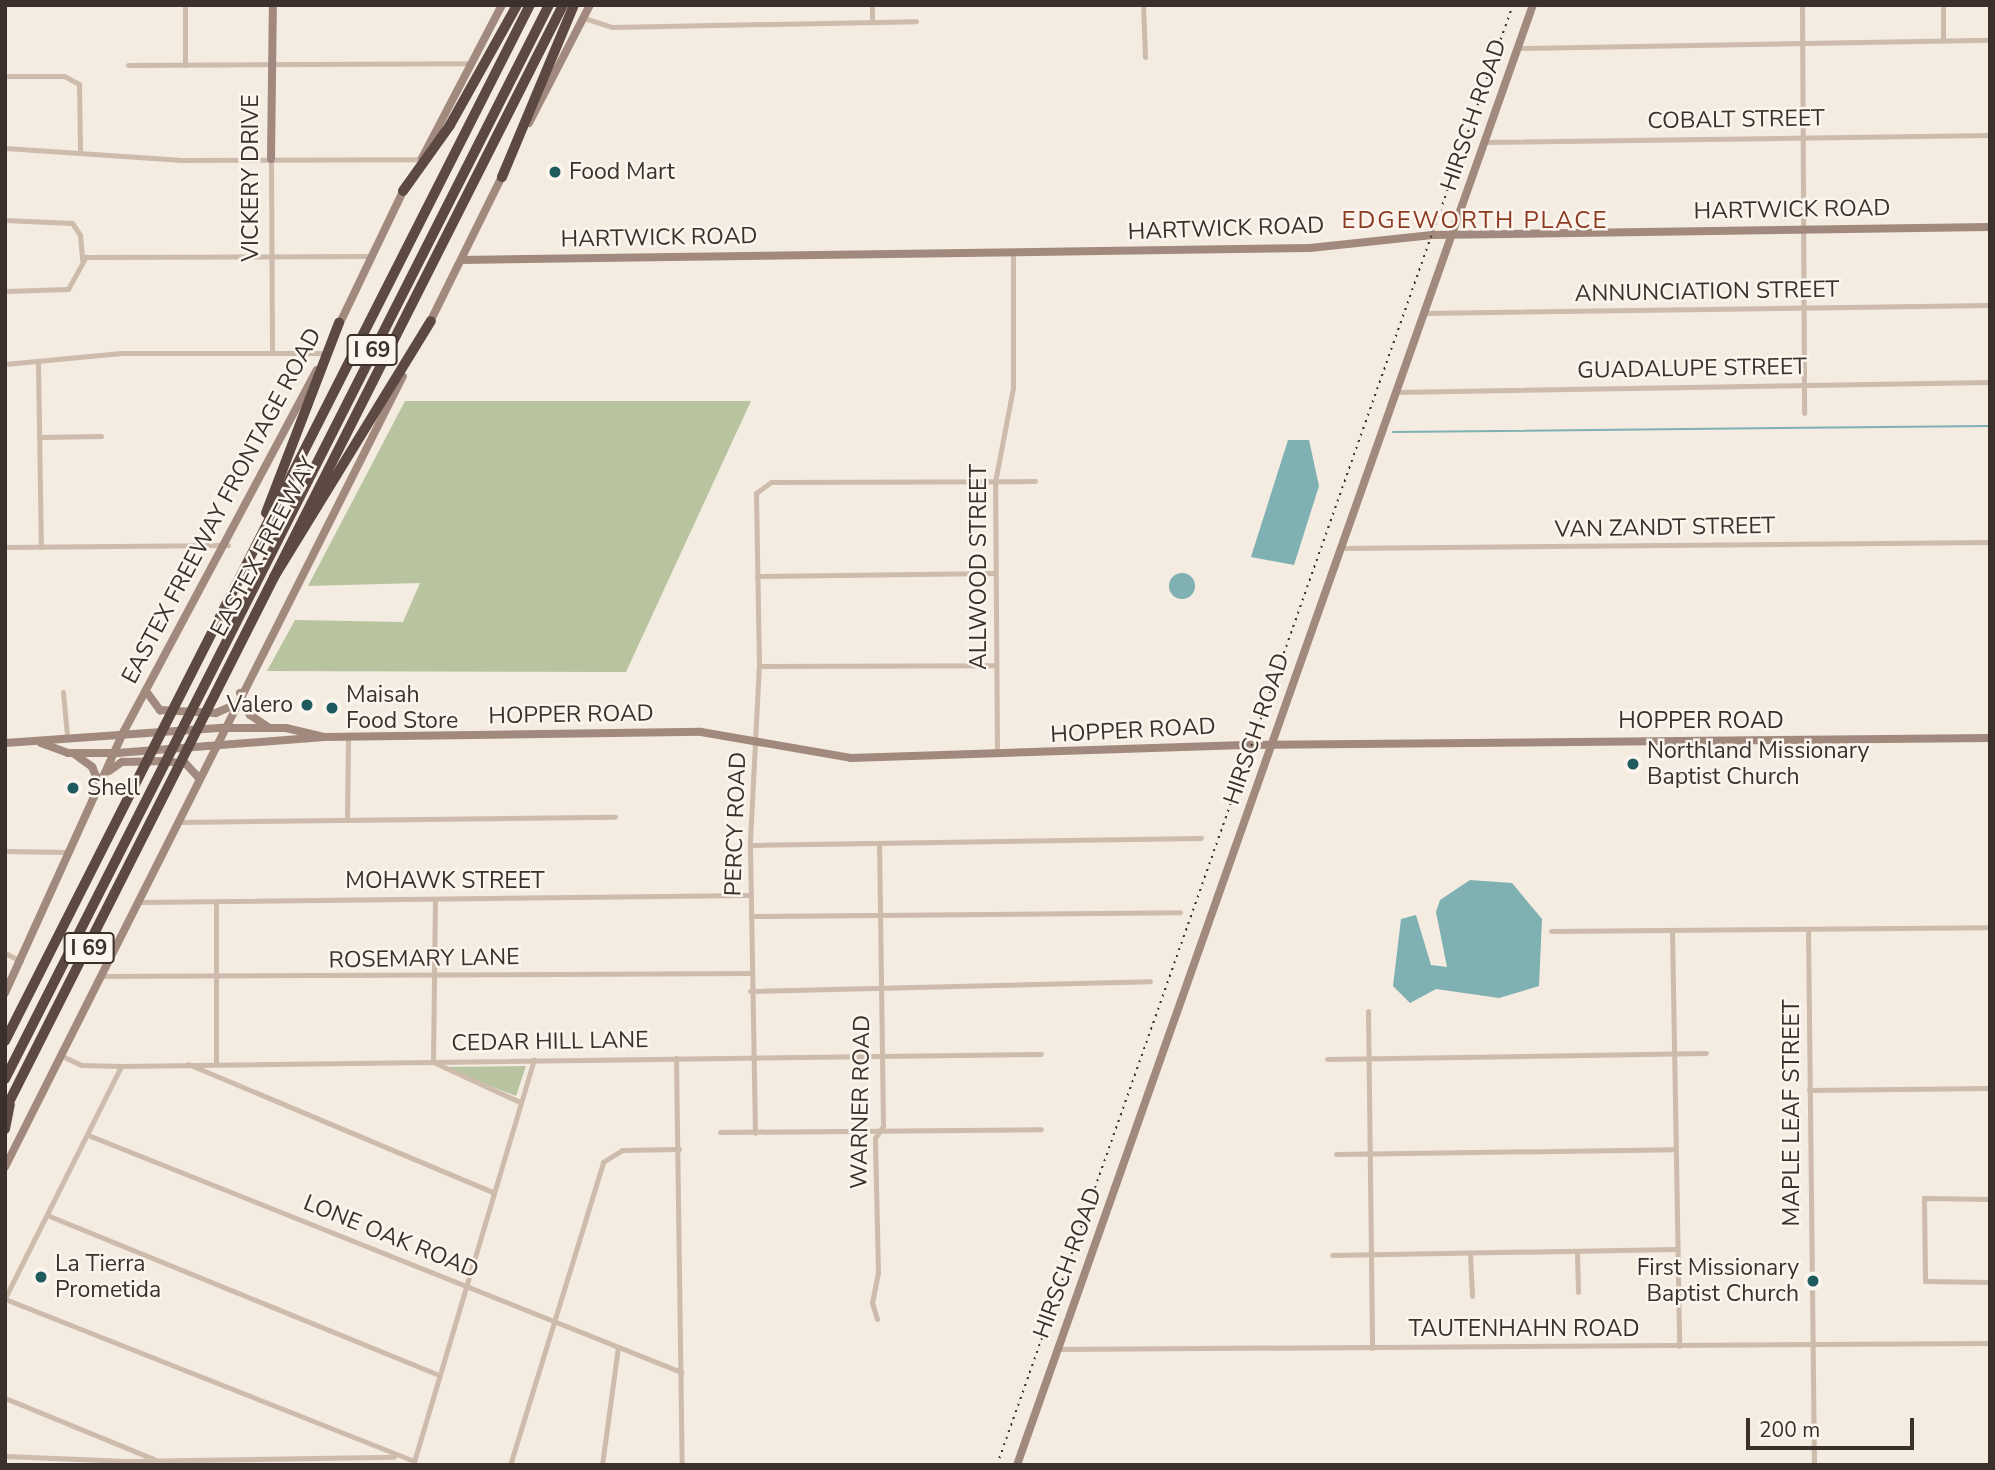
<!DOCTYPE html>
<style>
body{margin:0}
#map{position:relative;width:1995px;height:1470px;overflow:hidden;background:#f4ebe1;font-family:"Nunito Sans",sans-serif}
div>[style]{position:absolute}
.green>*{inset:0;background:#b8c4a0}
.water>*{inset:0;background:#7fb0b2}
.round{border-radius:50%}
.stream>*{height:2px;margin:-1px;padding:0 1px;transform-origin:1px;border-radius:1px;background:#7fb0b2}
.street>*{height:5px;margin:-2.5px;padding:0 2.5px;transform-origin:2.5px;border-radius:2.5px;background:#cdbbac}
.secondary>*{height:8px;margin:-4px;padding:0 4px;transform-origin:4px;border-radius:4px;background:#a18a7d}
.highway>*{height:10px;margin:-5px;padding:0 5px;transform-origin:5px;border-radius:5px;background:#5c4a42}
.rail>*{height:2px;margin-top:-1px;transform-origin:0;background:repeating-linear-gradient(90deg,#3b302b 0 2px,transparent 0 7px)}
.dots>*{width:19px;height:19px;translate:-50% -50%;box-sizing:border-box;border:4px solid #fbf5ee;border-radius:50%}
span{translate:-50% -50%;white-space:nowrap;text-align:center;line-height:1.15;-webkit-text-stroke:5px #fbf5ee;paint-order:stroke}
.shield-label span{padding:2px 5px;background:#fbf5ee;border:2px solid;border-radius:5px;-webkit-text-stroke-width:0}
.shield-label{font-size:21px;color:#3b302b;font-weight:700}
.street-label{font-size:23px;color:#3b302b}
.poi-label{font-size:23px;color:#3b302b}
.left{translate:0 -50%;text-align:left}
.right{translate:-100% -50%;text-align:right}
.neighbourhood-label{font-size:24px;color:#8c3b22;letter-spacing:2px}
.frame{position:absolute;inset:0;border:7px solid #3b302b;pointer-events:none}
.scale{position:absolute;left:1746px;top:1418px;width:168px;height:32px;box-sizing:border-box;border:4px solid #3b302b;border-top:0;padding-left:9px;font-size:21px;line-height:24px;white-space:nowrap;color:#3b302b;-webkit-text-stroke:5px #fbf5ee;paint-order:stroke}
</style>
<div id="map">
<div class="green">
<div style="clip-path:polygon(405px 401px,751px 401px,626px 672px,267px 671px,295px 620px,403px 622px,420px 583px,308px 586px)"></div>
<div style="clip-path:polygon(526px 1066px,516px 1096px,442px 1067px)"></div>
</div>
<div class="water">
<div style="clip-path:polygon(1288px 440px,1309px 440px,1319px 486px,1294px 565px,1251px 557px)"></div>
<div class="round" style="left:1169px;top:573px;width:26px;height:26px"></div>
<div style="clip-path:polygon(1470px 880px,1512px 883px,1542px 919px,1539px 986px,1499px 998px,1436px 989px,1410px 1003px,1393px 986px,1401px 919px,1416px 915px,1431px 965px,1447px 967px,1436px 912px,1440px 900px)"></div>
</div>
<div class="stream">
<div style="left:1393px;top:432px;width:597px;rotate:-0.58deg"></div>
</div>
<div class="street">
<div style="left:185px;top:5px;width:60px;rotate:90deg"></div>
<div style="left:872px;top:5px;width:17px;rotate:90deg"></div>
<div style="left:1143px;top:5px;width:52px;rotate:87.8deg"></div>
<div style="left:1802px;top:5px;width:408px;rotate:89.7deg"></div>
<div style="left:1943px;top:5px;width:35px;rotate:90deg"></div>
<div style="left:584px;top:18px;width:29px;rotate:18deg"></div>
<div style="left:612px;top:27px;width:304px;rotate:-1.1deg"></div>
<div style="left:1518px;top:48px;width:472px;rotate:-1deg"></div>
<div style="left:128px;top:65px;width:342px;rotate:-0.3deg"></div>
<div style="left:5px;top:76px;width:59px"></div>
<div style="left:64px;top:76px;width:17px;rotate:28deg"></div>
<div style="left:79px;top:84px;width:65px;rotate:89.1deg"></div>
<div style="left:1483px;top:142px;width:507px;rotate:-0.79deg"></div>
<div style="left:5px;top:148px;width:174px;rotate:3.9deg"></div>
<div style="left:179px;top:160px;width:242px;rotate:-0.2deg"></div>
<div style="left:271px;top:159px;width:192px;rotate:89.7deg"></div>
<div style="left:5px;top:220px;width:67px;rotate:2.6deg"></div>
<div style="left:72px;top:223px;width:14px;rotate:56deg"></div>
<div style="left:80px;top:235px;width:25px;rotate:85deg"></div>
<div style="left:5px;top:291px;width:63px;rotate:-1.8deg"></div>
<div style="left:68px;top:289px;width:37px;rotate:-61deg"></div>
<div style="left:86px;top:257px;width:286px;rotate:-0.2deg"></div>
<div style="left:1424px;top:313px;width:566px;rotate:-0.81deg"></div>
<div style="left:38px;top:363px;width:184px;rotate:89.1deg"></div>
<div style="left:5px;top:364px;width:117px;rotate:-5.4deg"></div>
<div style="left:121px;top:353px;width:204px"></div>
<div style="left:1396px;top:392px;width:594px;rotate:-0.96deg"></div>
<div style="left:40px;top:437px;width:61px;rotate:-0.9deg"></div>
<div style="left:5px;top:547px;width:223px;rotate:-0.5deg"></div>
<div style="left:1340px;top:548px;width:650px;rotate:-0.53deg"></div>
<div style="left:757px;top:576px;width:238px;rotate:-0.7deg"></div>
<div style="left:759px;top:666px;width:237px;rotate:-0.2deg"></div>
<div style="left:63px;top:692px;width:43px;rotate:84.7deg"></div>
<div style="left:997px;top:753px;width:271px;rotate:-90.4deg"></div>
<div style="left:995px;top:482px;width:96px;rotate:-79.2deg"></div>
<div style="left:1013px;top:388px;width:135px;rotate:-90deg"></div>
<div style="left:347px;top:820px;width:83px;rotate:-89.3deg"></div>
<div style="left:179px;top:822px;width:436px;rotate:-0.7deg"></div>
<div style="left:750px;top:845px;width:451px;rotate:-0.9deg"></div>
<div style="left:5px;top:851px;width:64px;rotate:0.9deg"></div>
<div style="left:140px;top:902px;width:611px;rotate:-0.66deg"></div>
<div style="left:216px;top:902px;width:162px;rotate:90deg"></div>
<div style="left:751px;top:916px;width:429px;rotate:-0.5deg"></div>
<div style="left:1808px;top:929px;width:536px;rotate:89.36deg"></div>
<div style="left:1672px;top:930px;width:416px;rotate:89deg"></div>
<div style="left:1551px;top:931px;width:439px;rotate:-0.5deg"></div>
<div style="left:5px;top:953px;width:18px;rotate:27deg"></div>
<div style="left:100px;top:976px;width:650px;rotate:-0.26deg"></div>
<div style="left:750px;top:991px;width:400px;rotate:-1.4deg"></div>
<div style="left:1368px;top:1011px;width:337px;rotate:89.3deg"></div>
<div style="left:62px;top:1056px;width:21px;rotate:25deg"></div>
<div style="left:81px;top:1065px;width:40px;rotate:1.4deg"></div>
<div style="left:121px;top:1066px;width:920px;rotate:-0.75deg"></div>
<div style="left:676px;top:1058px;width:407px;rotate:89.2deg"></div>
<div style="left:1327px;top:1059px;width:379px;rotate:-0.9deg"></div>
<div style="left:433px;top:1062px;width:162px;rotate:-89.3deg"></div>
<div style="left:433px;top:1062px;width:96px;rotate:24.7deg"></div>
<div style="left:188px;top:1064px;width:330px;rotate:22.8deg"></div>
<div style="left:1809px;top:1090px;width:181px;rotate:-0.6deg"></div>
<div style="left:720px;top:1132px;width:321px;rotate:-0.5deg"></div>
<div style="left:755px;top:1133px;width:292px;rotate:-91deg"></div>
<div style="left:750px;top:841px;width:175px;rotate:-87.1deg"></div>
<div style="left:759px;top:666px;width:173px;rotate:-91deg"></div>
<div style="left:756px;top:493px;width:19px;rotate:-36deg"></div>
<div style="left:771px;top:482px;width:264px;rotate:-0.2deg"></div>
<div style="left:88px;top:1135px;width:639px;rotate:21.78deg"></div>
<div style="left:1336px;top:1154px;width:339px;rotate:-0.8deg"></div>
<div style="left:1990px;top:1199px;width:66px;rotate:-179.1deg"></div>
<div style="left:1924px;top:1198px;width:83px;rotate:89.3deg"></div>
<div style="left:1925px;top:1281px;width:65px;rotate:0.9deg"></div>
<div style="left:47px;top:1215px;width:420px;rotate:22.2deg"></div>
<div style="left:1577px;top:1252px;width:40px;rotate:88.6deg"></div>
<div style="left:1470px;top:1253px;width:43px;rotate:87.3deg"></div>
<div style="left:1332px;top:1255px;width:345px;rotate:-1deg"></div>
<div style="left:5px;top:1298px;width:259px;rotate:-63.4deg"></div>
<div style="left:5px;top:1299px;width:440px;rotate:21.6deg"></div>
<div style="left:877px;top:1319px;width:17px;rotate:-107deg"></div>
<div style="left:872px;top:1303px;width:31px;rotate:-79deg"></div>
<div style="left:878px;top:1273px;width:135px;rotate:-91.3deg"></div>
<div style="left:875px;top:1138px;width:14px;rotate:-56deg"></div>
<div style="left:883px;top:1126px;width:283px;rotate:-90.8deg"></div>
<div style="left:1058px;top:1349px;width:932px;rotate:-0.37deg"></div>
<div style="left:5px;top:1398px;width:161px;rotate:22.3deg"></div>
<div style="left:5px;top:1456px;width:122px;rotate:2.3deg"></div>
<div style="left:127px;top:1461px;width:267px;rotate:-0.9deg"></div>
<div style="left:413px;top:1465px;width:423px;rotate:-73.4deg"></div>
<div style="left:510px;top:1465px;width:317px;rotate:-72.9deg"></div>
<div style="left:603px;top:1162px;width:22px;rotate:-32deg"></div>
<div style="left:622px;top:1150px;width:57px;rotate:-1deg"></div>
<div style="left:602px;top:1465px;width:119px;rotate:-82.3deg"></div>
</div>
<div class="secondary">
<div style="left:529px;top:123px;width:133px;rotate:-62.7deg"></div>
<div style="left:422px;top:158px;width:173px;rotate:-62.4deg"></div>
<div style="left:271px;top:159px;width:154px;rotate:-89.3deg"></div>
<div style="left:462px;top:260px;width:848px;rotate:-0.81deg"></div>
<div style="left:1310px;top:248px;width:123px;rotate:-6.1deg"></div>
<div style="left:1432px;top:235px;width:558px;rotate:-0.82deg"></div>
<div style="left:429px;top:324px;width:169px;rotate:-63.7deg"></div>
<div style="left:338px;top:327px;width:155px;rotate:-64.4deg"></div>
<div style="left:146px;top:691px;width:24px;rotate:54deg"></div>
<div style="left:160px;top:710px;width:56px;rotate:3.1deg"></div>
<div style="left:216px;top:713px;width:17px;rotate:-24deg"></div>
<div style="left:240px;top:693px;width:24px;rotate:66deg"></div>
<div style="left:250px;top:715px;width:23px;rotate:34deg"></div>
<div style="left:5px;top:743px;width:218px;rotate:-4deg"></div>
<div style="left:222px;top:728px;width:64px"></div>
<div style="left:286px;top:728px;width:39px;rotate:13deg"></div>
<div style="left:41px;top:743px;width:29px;rotate:20deg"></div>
<div style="left:68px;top:753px;width:49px"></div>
<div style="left:117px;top:753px;width:208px;rotate:-4.4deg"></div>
<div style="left:324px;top:737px;width:377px;rotate:-0.8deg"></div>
<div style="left:701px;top:732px;width:152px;rotate:9.8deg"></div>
<div style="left:851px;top:758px;width:401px;rotate:-1.9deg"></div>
<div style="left:1252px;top:745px;width:738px;rotate:-0.54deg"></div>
<div style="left:73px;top:753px;width:24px;rotate:36deg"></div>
<div style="left:92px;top:767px;width:20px;rotate:66deg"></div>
<div style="left:109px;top:771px;width:16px;rotate:-35deg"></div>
<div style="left:122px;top:762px;width:43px;rotate:-1.3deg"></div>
<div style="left:165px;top:761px;width:21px;rotate:8deg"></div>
<div style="left:186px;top:764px;width:18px;rotate:47deg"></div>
<div style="left:5px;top:993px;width:288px;rotate:-65.6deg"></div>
<div style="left:124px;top:731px;width:409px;rotate:-61.9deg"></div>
<div style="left:5px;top:1167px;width:885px;rotate:-63.29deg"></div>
<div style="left:1017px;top:1465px;width:1549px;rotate:-70.54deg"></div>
</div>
<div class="highway">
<div style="left:502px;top:177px;width:186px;rotate:-67.3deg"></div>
<div style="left:403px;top:191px;width:81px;rotate:-54.5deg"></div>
<div style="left:450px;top:125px;width:137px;rotate:-60.8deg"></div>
<div style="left:266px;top:513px;width:204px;rotate:-69deg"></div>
<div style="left:274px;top:577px;width:300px;rotate:-58.5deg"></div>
<div style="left:5px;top:1041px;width:1161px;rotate:-63.13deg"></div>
<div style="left:5px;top:1079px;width:1204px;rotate:-63.14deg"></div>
<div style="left:5px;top:1110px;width:1238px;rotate:-63.21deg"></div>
<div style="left:5px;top:1129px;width:25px;rotate:-79deg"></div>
</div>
<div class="rail">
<div style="left:997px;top:1465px;width:1549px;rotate:-70.54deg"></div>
</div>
<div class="dots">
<div style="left:555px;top:172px;background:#1f5a5e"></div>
<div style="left:307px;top:705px;background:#1f5a5e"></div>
<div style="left:332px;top:708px;background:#1f5a5e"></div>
<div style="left:1633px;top:764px;background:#1f5a5e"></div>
<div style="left:73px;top:788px;background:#1f5a5e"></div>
<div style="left:41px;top:1277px;background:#1f5a5e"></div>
<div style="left:1813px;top:1281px;background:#1f5a5e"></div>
</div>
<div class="shield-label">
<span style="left:372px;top:350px">I 69</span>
<span style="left:89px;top:948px">I 69</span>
</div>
<div class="street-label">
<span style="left:1474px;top:115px;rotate:-71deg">HIRSCH ROAD</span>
<span style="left:1736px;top:120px;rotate:-1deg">COBALT STREET</span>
<span style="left:251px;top:178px;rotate:-90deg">VICKERY DRIVE</span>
<span style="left:1792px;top:210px;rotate:-1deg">HARTWICK ROAD</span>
<span style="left:1226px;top:229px;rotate:-2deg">HARTWICK ROAD</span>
<span style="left:659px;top:238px;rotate:-1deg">HARTWICK ROAD</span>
<span style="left:1707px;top:292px;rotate:-1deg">ANNUNCIATION STREET</span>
<span style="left:1692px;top:369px;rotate:-1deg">GUADALUPE STREET</span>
<span style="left:222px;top:506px;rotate:-62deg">EASTEX FREEWAY FRONTAGE ROAD</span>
<span style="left:1665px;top:528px;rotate:-1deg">VAN ZANDT STREET</span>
<span style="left:264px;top:547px;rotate:-62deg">EASTEX FREEWAY</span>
<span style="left:979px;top:567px;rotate:-90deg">ALLWOOD STREET</span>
<span style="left:571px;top:715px;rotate:-1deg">HOPPER ROAD</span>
<span style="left:1701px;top:721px">HOPPER ROAD</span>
<span style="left:1257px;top:729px;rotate:-71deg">HIRSCH ROAD</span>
<span style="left:1133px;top:731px;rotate:-3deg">HOPPER ROAD</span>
<span style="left:736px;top:824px;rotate:-88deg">PERCY ROAD</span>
<span style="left:445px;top:881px">MOHAWK STREET</span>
<span style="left:424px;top:959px;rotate:-1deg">ROSEMARY LANE</span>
<span style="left:550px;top:1042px;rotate:-1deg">CEDAR HILL LANE</span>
<span style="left:861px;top:1102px;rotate:-89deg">WARNER ROAD</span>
<span style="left:1792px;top:1113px;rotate:-90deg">MAPLE LEAF STREET</span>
<span style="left:391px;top:1237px;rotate:22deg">LONE OAK ROAD</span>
<span style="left:1068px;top:1263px;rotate:-70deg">HIRSCH ROAD</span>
<span style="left:1524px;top:1329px">TAUTENHAHN ROAD</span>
</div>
<div class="poi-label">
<span class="left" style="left:569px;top:172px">Food Mart</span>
<span class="left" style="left:346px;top:708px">Maisah<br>Food Store</span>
<span class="right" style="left:293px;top:705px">Valero</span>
<span class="left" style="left:1647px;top:764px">Northland Missionary<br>Baptist Church</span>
<span class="left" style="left:87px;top:788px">Shell</span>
<span class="left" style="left:55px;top:1277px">La Tierra<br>Prometida</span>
<span class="right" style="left:1799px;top:1281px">First Missionary<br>Baptist Church</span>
</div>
<div class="neighbourhood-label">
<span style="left:1475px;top:221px">EDGEWORTH PLACE</span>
</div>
<div class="frame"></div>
<div class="scale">200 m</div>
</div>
